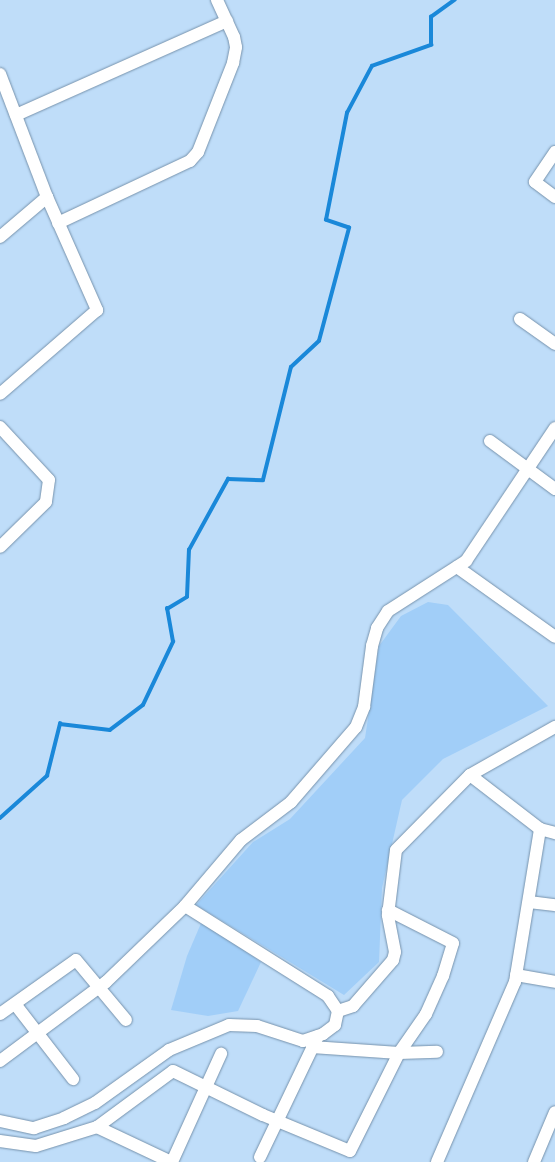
<!DOCTYPE html>
<style>
body{margin:0}
#map{position:relative;width:555px;height:1162px;overflow:hidden;background:#bfddf9;font-family:"Roboto Serif",serif}
div>[style]{position:absolute}
.green>*{inset:0;background:#a1cef8}
.stream>*{height:3.5px;margin:-1.75px;padding:0 1.75px;transform-origin:1.75px;border-radius:1.75px;background:#1a88d9}
.roads{filter:drop-shadow(0 0 1px #7692ac) drop-shadow(0 0 1px #7692ac)}
.minor>*{height:12px;margin:-6px;padding:0 6px;transform-origin:6px;border-radius:6px;background:#fff}
span{translate:-50% -50%;white-space:nowrap;text-align:center;line-height:1.15;-webkit-text-stroke:3px #d7e9fa;paint-order:stroke}
</style>
<div id="map">
<div class="green">
<div style="clip-path:polygon(428px 602px,448px 605px,548px 706px,443px 759px,402px 800px,382px 888px,379px 962px,344px 995px,196px 905px,253px 842px,290px 819px,365px 738px,379px 646px,401px 616px)"></div>
<div style="clip-path:polygon(202px 921px,261px 962px,238px 1011px,208px 1016px,171px 1010px,187px 956px)"></div>
</div>
<div class="stream">
<div style="left:0;top:818px;width:63px;rotate:-41.8deg"></div>
<div style="left:47px;top:776px;width:54px;rotate:-76deg"></div>
<div style="left:60px;top:724px;width:50px;rotate:6.8deg"></div>
<div style="left:110px;top:730px;width:41px;rotate:-37.1deg"></div>
<div style="left:143px;top:705px;width:70px;rotate:-64.5deg"></div>
<div style="left:173px;top:642px;width:34px;rotate:-100deg"></div>
<div style="left:167px;top:609px;width:23px;rotate:-31deg"></div>
<div style="left:187px;top:597px;width:47px;rotate:-87.6deg"></div>
<div style="left:189px;top:550px;width:81px;rotate:-61.2deg"></div>
<div style="left:228px;top:479px;width:35px;rotate:2deg"></div>
<div style="left:263px;top:480px;width:116px;rotate:-76.1deg"></div>
<div style="left:291px;top:367px;width:38px;rotate:-43deg"></div>
<div style="left:319px;top:341px;width:117px;rotate:-75.1deg"></div>
<div style="left:349px;top:228px;width:24px;rotate:-161deg"></div>
<div style="left:326px;top:220px;width:109px;rotate:-78.9deg"></div>
<div style="left:347px;top:113px;width:53px;rotate:-62deg"></div>
<div style="left:372px;top:66px;width:63px;rotate:-19.6deg"></div>
<div style="left:431px;top:45px;width:28px;rotate:-90deg"></div>
<div style="left:431px;top:17px;width:29px;rotate:-36deg"></div>
</div>
<div class="roads">
<div class="minor">
<div style="left:0;top:74px;width:132px;rotate:69.1deg"></div>
<div style="left:47px;top:197px;width:124px;rotate:66.1deg"></div>
<div style="left:97px;top:310px;width:128px;rotate:139.1deg"></div>
<div style="left:16px;top:115px;width:231px;rotate:-24deg"></div>
<div style="left:555px;top:152px;width:36px;rotate:124deg"></div>
<div style="left:535px;top:182px;width:25px;rotate:37deg"></div>
<div style="left:58px;top:223px;width:146px;rotate:-25.2deg"></div>
<div style="left:190px;top:161px;width:12px;rotate:-48deg"></div>
<div style="left:198px;top:152px;width:96px;rotate:-68.5deg"></div>
<div style="left:233px;top:63px;width:16px;rotate:-79deg"></div>
<div style="left:236px;top:47px;width:10px;rotate:-101deg"></div>
<div style="left:234px;top:37px;width:41px;rotate:-114.7deg"></div>
<div style="left:0;top:237px;width:62px;rotate:-40.4deg"></div>
<div style="left:520px;top:319px;width:43px;rotate:35.5deg"></div>
<div style="left:0;top:427px;width:72px;rotate:47.2deg"></div>
<div style="left:49px;top:480px;width:22px;rotate:98deg"></div>
<div style="left:46px;top:502px;width:64px;rotate:135.6deg"></div>
<div style="left:490px;top:441px;width:81px;rotate:36.4deg"></div>
<div style="left:457px;top:567px;width:120px;rotate:35.5deg"></div>
<div style="left:470px;top:775px;width:88px;rotate:37.6deg"></div>
<div style="left:540px;top:829px;width:16px;rotate:15deg"></div>
<div style="left:529px;top:902px;width:26px;rotate:7deg"></div>
<div style="left:516px;top:975px;width:40px;rotate:10deg"></div>
<div style="left:15px;top:1004px;width:95px;rotate:52.3deg"></div>
<div style="left:338px;top:1011px;width:16px;rotate:-18deg"></div>
<div style="left:353px;top:1006px;width:61px;rotate:-49deg"></div>
<div style="left:393px;top:960px;width:8px;rotate:-76deg"></div>
<div style="left:395px;top:952px;width:38px;rotate:-101deg"></div>
<div style="left:388px;top:915px;width:65px;rotate:-83deg"></div>
<div style="left:396px;top:850px;width:105px;rotate:-45.4deg"></div>
<div style="left:470px;top:775px;width:98px;rotate:-29.5deg"></div>
<div style="left:0;top:1014px;width:93px;rotate:-35.4deg"></div>
<div style="left:76px;top:960px;width:78px;rotate:50.2deg"></div>
<div style="left:312px;top:1047px;width:87px;rotate:3.9deg"></div>
<div style="left:399px;top:1053px;width:38px;rotate:-2deg"></div>
<div style="left:0;top:1061px;width:132px;rotate:-36.7deg"></div>
<div style="left:106px;top:982px;width:110px;rotate:-43.9deg"></div>
<div style="left:185px;top:906px;width:87px;rotate:-49.7deg"></div>
<div style="left:241px;top:840px;width:63px;rotate:-37.2deg"></div>
<div style="left:291px;top:802px;width:99px;rotate:-49.1deg"></div>
<div style="left:356px;top:727px;width:22px;rotate:-68deg"></div>
<div style="left:364px;top:707px;width:62px;rotate:-82.5deg"></div>
<div style="left:372px;top:646px;width:19px;rotate:-74deg"></div>
<div style="left:377px;top:628px;width:20px;rotate:-57deg"></div>
<div style="left:388px;top:611px;width:93px;rotate:-32.7deg"></div>
<div style="left:466px;top:561px;width:160px;rotate:-56.2deg"></div>
<div style="left:0;top:1121px;width:35px;rotate:12deg"></div>
<div style="left:34px;top:1128px;width:32px;rotate:-18deg"></div>
<div style="left:64px;top:1118px;width:34px;rotate:-26deg"></div>
<div style="left:95px;top:1103px;width:91px;rotate:-35.6deg"></div>
<div style="left:169px;top:1050px;width:65px;rotate:-22.6deg"></div>
<div style="left:229px;top:1025px;width:28px;rotate:2deg"></div>
<div style="left:257px;top:1026px;width:48px;rotate:18.1deg"></div>
<div style="left:303px;top:1041px;width:21px;rotate:-19deg"></div>
<div style="left:323px;top:1034px;width:15px;rotate:-37deg"></div>
<div style="left:335px;top:1025px;width:14px;rotate:-78deg"></div>
<div style="left:338px;top:1011px;width:18px;rotate:-124deg"></div>
<div style="left:328px;top:996px;width:169px;rotate:-147.8deg"></div>
<div style="left:97px;top:1127px;width:94px;rotate:-36.4deg"></div>
<div style="left:173px;top:1071px;width:100px;rotate:26.1deg"></div>
<div style="left:263px;top:1115px;width:94px;rotate:22.5deg"></div>
<div style="left:350px;top:1151px;width:110px;rotate:-63.4deg"></div>
<div style="left:399px;top:1053px;width:47px;rotate:-55.3deg"></div>
<div style="left:426px;top:1014px;width:42px;rotate:-65.9deg"></div>
<div style="left:443px;top:976px;width:34px;rotate:-73deg"></div>
<div style="left:453px;top:943px;width:73px;rotate:-153.1deg"></div>
<div style="left:0;top:1141px;width:36px;rotate:8deg"></div>
<div style="left:36px;top:1146px;width:64px;rotate:-17.3deg"></div>
<div style="left:97px;top:1127px;width:82px;rotate:25.3deg"></div>
<div style="left:260px;top:1157px;width:134px;rotate:-64.4deg"></div>
<div style="left:172px;top:1162px;width:119px;rotate:-65.6deg"></div>
<div style="left:437px;top:1162px;width:196px;rotate:-66.6deg"></div>
<div style="left:515px;top:982px;width:155px;rotate:-80.7deg"></div>
<div style="left:534px;top:1162px;width:54px;rotate:-67.2deg"></div>
</div>
</div>
</div>
